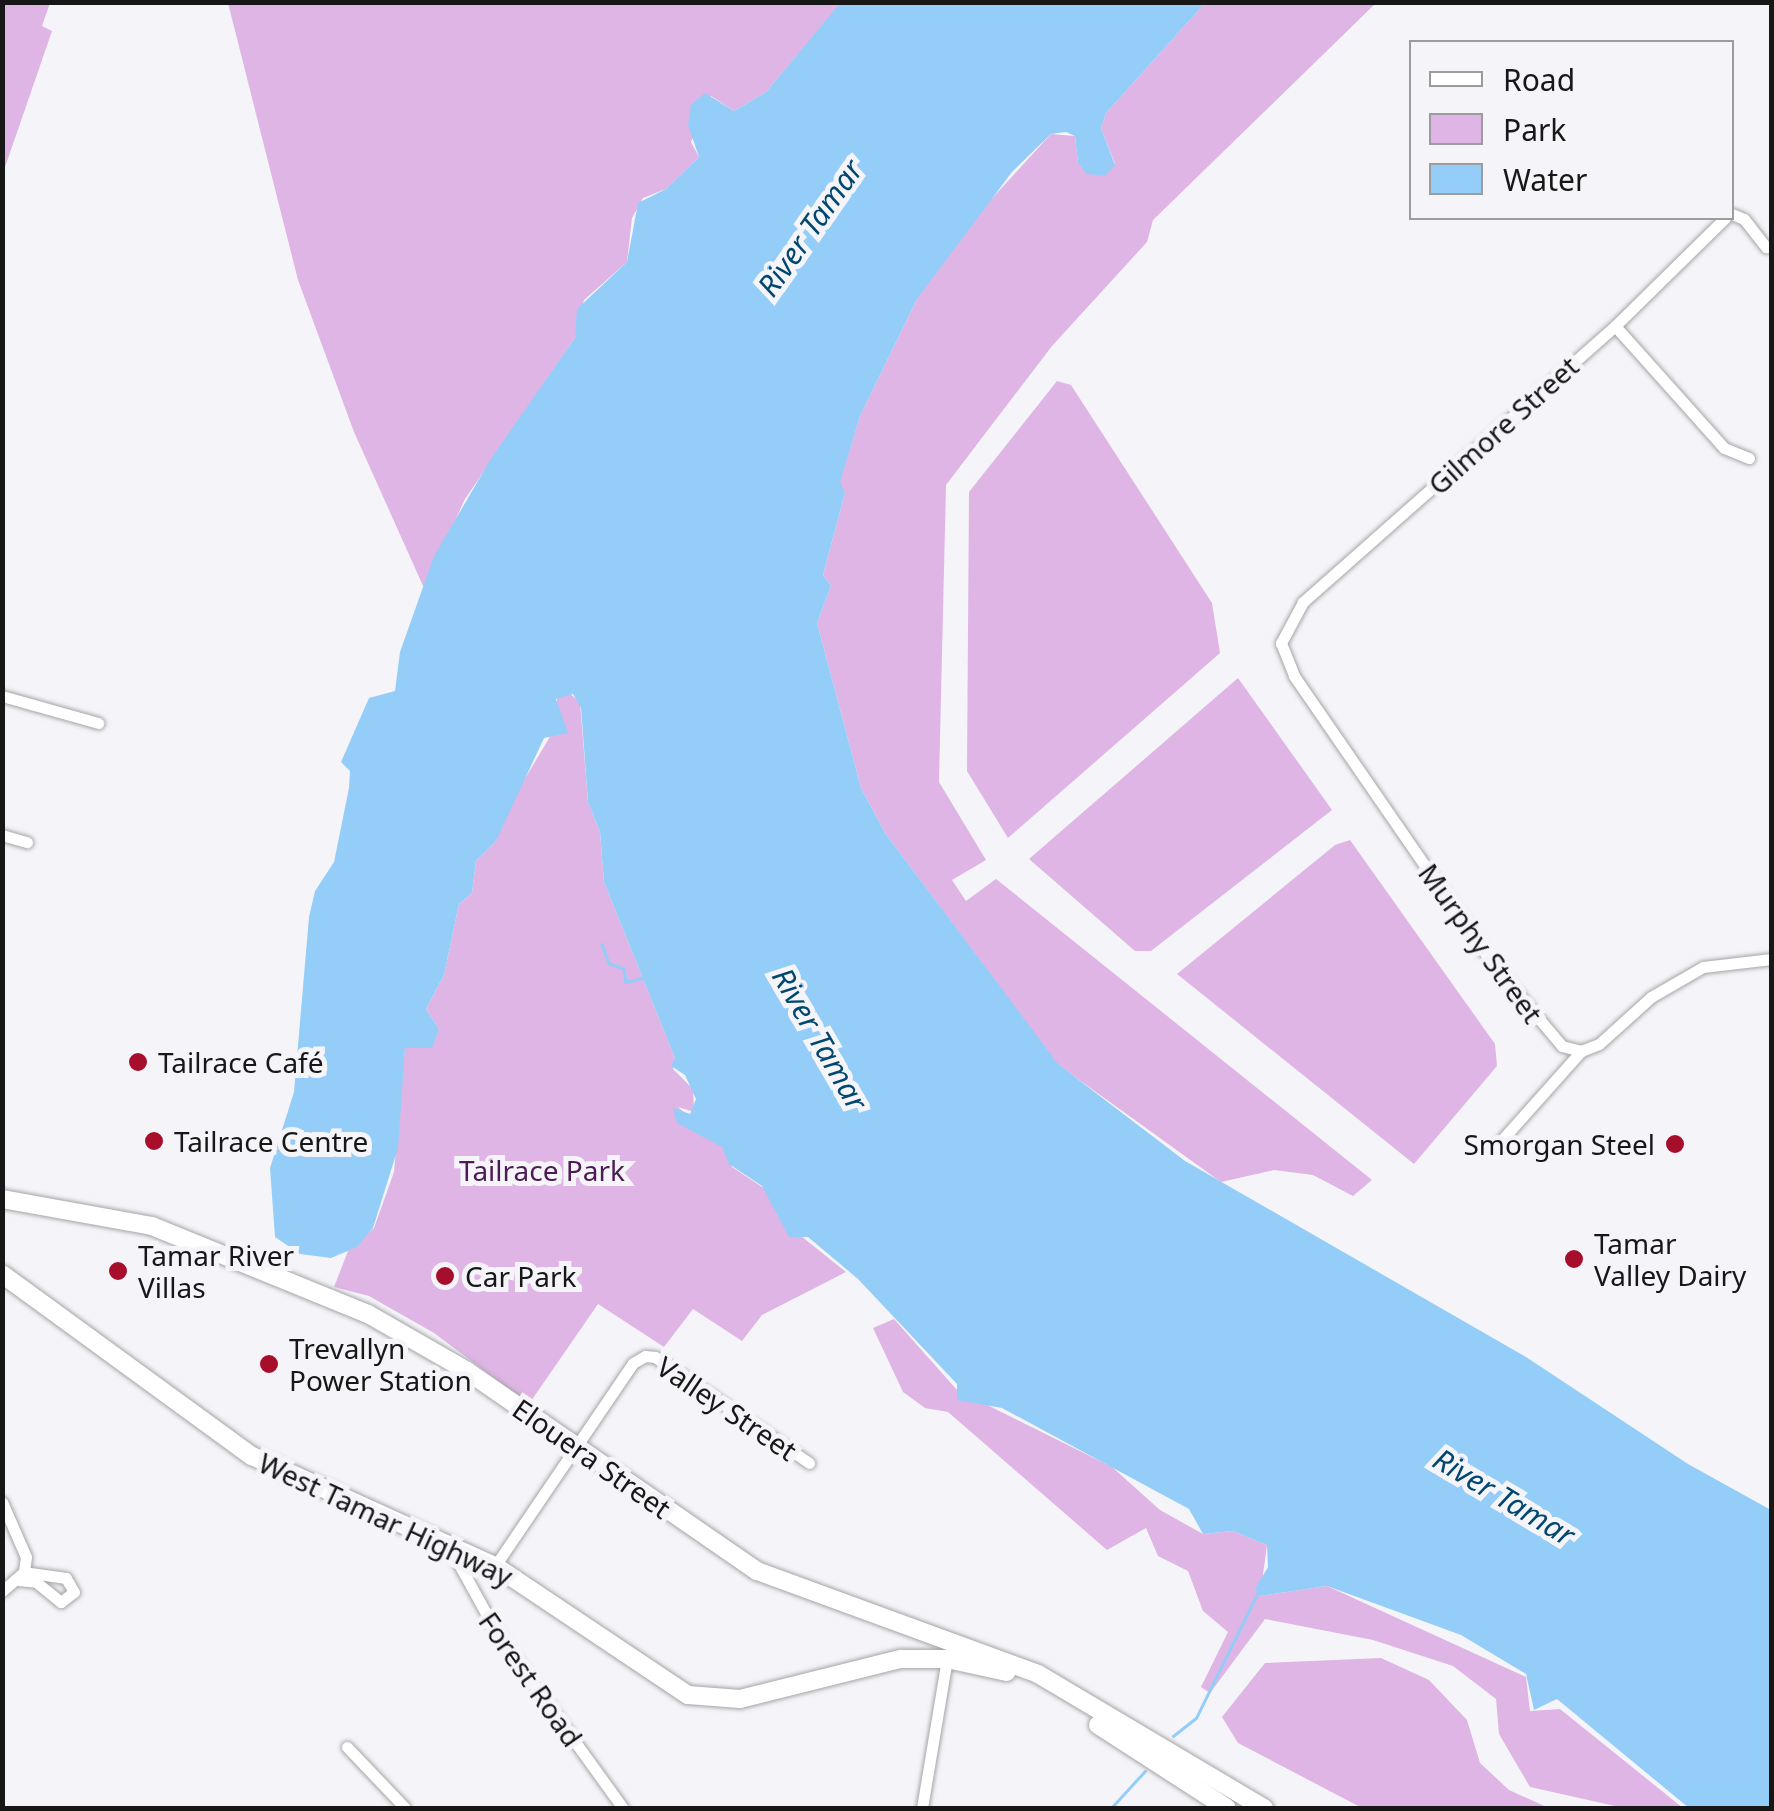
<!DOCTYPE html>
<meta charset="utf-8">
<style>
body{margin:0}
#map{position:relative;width:1774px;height:1811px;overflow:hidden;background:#f5f5f9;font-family:"Noto Sans",sans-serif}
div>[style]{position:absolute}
.green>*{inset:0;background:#deb5e5}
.water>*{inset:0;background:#95cdf9}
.stream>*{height:2.5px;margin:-1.25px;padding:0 1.25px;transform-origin:1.25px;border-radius:1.25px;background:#95cdf9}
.roads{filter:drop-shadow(0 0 2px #a5a5a8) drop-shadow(0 0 2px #a5a5a8)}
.minor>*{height:11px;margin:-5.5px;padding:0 5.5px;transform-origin:5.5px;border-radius:5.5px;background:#fff}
.highway>*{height:18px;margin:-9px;padding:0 9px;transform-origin:9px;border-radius:9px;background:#fff}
.dots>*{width:28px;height:28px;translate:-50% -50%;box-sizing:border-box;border:5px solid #f5f5f9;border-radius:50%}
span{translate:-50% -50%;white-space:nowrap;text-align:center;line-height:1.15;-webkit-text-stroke:10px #f5f5f9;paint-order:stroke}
.street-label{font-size:28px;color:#171718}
.poi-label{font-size:28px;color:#171718}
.left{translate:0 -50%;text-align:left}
.right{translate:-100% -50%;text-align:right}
.park-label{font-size:28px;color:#4d1956}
.water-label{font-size:30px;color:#024770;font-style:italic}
.frame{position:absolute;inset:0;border:5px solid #171718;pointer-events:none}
.legend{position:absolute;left:1409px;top:40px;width:325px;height:180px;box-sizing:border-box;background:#f5f5f9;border:2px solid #9c9c9f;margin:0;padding:12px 18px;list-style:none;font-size:30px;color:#171718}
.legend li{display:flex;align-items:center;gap:20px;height:50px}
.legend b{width:50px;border:2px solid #9c9c9f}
</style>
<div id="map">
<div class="green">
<div style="clip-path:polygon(3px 2px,50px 3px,42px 26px,52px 31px,3px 173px)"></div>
<div style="clip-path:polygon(228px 3px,841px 3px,766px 92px,734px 111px,711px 96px,691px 142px,699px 157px,666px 189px,643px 198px,632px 218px,627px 262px,584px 300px,575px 338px,465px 499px,424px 588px,354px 432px,298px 280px)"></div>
<div style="clip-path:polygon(1205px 3px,1376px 3px,1153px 220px,1147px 242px,1052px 346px,946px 485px,939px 782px,986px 860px,952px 880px,966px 901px,996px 879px,1372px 1180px,1353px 1196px,1313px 1175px,1274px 1170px,1221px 1182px,1057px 1064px,885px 833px,861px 788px,817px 623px,831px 586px,823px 575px,845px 493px,839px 483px,860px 416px,917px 299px,965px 228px,1051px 134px,1075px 136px,1078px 163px,1115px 164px,1101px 128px,1106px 113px)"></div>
<div style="clip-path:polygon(1057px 381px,1071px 385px,1212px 603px,1220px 653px,1008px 838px,967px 771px,969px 492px)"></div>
<div style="clip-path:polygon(1238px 678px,1332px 810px,1151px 951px,1135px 951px,1029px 859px)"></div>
<div style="clip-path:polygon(558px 694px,569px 693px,580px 702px,588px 802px,600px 832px,604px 882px,675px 1058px,673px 1069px,693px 1089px,694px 1112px,678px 1107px,723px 1147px,732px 1167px,765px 1189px,786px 1224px,846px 1272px,762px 1315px,742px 1341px,693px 1309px,664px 1347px,598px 1304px,529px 1404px,434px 1333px,369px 1296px,334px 1287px,348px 1251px,374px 1228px,394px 1172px,405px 1047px,431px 1048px,439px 1029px,426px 1009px,444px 975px,459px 904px,472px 893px,476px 861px,496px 841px,505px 812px,551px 735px)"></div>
<div style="clip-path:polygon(1350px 840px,1495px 1044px,1497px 1066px,1414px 1164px,1177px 974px,1335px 845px)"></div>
<div style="clip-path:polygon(894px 1319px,957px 1390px,1112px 1467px,1160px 1510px,1203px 1534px,1233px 1531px,1267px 1545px,1260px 1596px,1327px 1586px,1526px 1677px,1530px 1711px,1560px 1709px,1683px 1808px,1624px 1808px,1530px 1787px,1499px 1734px,1496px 1699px,1453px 1666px,1373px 1640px,1265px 1619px,1210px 1693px,1201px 1687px,1228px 1632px,1203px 1611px,1188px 1571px,1158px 1556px,1146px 1528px,1107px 1550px,948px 1412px,925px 1408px,903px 1392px,873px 1328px)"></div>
<div style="clip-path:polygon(1381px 1658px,1429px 1680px,1467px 1720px,1480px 1763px,1509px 1790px,1549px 1808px,1362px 1808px,1238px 1743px,1222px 1717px,1265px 1663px)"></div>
</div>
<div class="water">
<div style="clip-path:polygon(841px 2px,1205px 3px,1106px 113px,1101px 128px,1115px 165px,1105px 176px,1087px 174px,1078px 163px,1075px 136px,1066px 132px,1051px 134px,1012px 172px,917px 299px,860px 416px,840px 482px,845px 493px,823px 575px,831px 586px,817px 623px,861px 788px,885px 833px,1058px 1064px,1185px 1161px,1526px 1357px,1688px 1464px,1771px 1510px,1771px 1808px,1689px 1808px,1557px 1699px,1534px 1710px,1526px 1674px,1461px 1635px,1327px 1586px,1260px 1596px,1255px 1589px,1268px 1567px,1267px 1545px,1233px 1531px,1203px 1534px,1189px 1509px,1002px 1408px,957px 1400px,957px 1384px,858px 1279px,808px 1237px,789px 1237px,762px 1186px,729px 1164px,722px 1147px,677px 1123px,673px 1108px,690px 1114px,696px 1099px,685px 1075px,671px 1066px,675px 1058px,604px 882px,600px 832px,588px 802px,581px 708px,573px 694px,556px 699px,568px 733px,544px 738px,496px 841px,476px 861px,472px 893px,459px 904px,444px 975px,426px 1009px,439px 1029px,432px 1048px,405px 1048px,398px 1148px,373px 1228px,357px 1247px,331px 1258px,300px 1254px,275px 1237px,270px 1168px,294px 1092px,309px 917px,315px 891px,334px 862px,349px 788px,350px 771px,341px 762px,369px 698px,395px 691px,400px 652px,434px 556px,492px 457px,575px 338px,577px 309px,627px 262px,638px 203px,666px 189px,699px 157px,688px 125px,691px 105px,705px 93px,734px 111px,766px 92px)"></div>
</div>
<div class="stream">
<div style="left:602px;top:944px;width:20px;rotate:70deg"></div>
<div style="left:609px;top:963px;width:16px;rotate:22deg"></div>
<div style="left:624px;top:969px;width:13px;rotate:81deg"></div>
<div style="left:626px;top:982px;width:18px;rotate:-13deg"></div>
<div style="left:1173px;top:1736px;width:29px;rotate:-38deg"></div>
<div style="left:1196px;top:1718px;width:140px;rotate:-63.8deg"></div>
<div style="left:1111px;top:1808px;width:50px;rotate:-47.4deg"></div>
</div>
<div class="roads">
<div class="minor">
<div style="left:1732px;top:214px;width:13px;rotate:23deg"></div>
<div style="left:1744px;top:219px;width:36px;rotate:52deg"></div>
<div style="left:1725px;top:218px;width:154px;rotate:135.5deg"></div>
<div style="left:1615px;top:326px;width:417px;rotate:138.5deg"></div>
<div style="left:1303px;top:602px;width:47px;rotate:118.2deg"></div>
<div style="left:1281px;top:643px;width:35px;rotate:68deg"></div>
<div style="left:1294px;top:676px;width:347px;rotate:55.4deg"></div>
<div style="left:1491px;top:962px;width:110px;rotate:49.8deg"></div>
<div style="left:1562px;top:1046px;width:20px;rotate:15deg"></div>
<div style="left:1581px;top:1051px;width:19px;rotate:-21deg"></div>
<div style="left:1599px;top:1044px;width:70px;rotate:-42.1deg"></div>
<div style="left:1651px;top:997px;width:60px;rotate:-30deg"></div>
<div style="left:1703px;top:967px;width:69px;rotate:-6.6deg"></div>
<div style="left:1615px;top:326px;width:164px;rotate:48.2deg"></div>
<div style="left:1724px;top:448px;width:27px;rotate:22deg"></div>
<div style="left:2px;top:696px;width:100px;rotate:15.7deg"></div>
<div style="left:2px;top:835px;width:26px;rotate:16deg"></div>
<div style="left:1500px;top:1142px;width:122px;rotate:-48.3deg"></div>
<div style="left:2px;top:1502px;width:60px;rotate:66.4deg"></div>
<div style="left:26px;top:1557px;width:15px;rotate:98deg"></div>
<div style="left:24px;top:1572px;width:29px;rotate:139deg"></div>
<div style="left:450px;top:1548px;width:99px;rotate:61.1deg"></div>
<div style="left:498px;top:1635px;width:213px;rotate:54.2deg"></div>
<div style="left:495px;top:1566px;width:245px;rotate:-55.8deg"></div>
<div style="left:633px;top:1363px;width:14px;rotate:-30deg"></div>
<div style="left:645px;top:1356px;width:10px;rotate:6deg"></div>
<div style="left:655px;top:1357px;width:187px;rotate:34.5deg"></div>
<div style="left:18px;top:1580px;width:18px;rotate:6deg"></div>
<div style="left:36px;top:1582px;width:32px;rotate:39deg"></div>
<div style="left:61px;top:1602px;width:16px;rotate:-38deg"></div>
<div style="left:74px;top:1592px;width:16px;rotate:-120deg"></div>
<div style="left:66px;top:1578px;width:42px;rotate:-171.9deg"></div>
<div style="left:347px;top:1747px;width:84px;rotate:46.4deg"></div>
<div style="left:922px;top:1808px;width:151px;rotate:-80.5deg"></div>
</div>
<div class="highway">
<div style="left:2px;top:1199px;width:152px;rotate:10.2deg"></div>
<div style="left:152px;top:1226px;width:233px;rotate:22.2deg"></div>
<div style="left:368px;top:1314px;width:114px;rotate:29.9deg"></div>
<div style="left:467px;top:1371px;width:352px;rotate:34.6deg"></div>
<div style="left:757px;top:1571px;width:299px;rotate:20.1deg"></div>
<div style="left:1038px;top:1674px;width:263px;rotate:30.7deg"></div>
<div style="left:2px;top:1274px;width:309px;rotate:36.1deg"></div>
<div style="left:252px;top:1456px;width:267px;rotate:24.4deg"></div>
<div style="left:495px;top:1566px;width:232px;rotate:33.8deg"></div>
<div style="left:688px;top:1695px;width:52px;rotate:4.4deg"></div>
<div style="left:740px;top:1699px;width:166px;rotate:-14deg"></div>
<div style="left:901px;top:1659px;width:46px"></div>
<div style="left:947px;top:1659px;width:61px;rotate:12.2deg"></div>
<div style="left:1098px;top:1725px;width:153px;rotate:32.8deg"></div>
</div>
</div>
<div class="dots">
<div style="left:138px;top:1062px;background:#a70e2c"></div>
<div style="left:154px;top:1141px;background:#a70e2c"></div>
<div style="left:1675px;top:1144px;background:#a70e2c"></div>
<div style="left:1574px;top:1259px;background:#a70e2c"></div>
<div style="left:118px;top:1271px;background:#a70e2c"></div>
<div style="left:445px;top:1276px;background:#a70e2c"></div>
<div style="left:269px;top:1364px;background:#a70e2c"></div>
</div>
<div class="street-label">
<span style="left:1503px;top:425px;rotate:-42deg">Gilmore Street</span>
<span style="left:1481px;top:943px;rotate:54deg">Murphy Street</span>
<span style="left:727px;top:1408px;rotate:34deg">Valley Street</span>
<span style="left:592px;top:1458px;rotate:35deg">Elouera Street</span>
<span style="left:386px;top:1519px;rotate:25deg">West Tamar Highway</span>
<span style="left:531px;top:1679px;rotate:55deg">Forest Road</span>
</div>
<div class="poi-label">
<span class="left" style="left:158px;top:1062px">Tailrace Café</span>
<span class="left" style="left:174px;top:1141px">Tailrace Centre</span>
<span class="right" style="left:1655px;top:1144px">Smorgan Steel</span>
<span class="left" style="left:1594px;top:1259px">Tamar<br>Valley Dairy</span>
<span class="left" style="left:138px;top:1271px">Tamar River<br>Villas</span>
<span class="left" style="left:465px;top:1276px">Car Park</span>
<span class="left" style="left:289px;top:1364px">Trevallyn<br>Power Station</span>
</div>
<div class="park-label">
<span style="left:542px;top:1170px">Tailrace Park</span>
</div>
<div class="water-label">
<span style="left:810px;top:228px;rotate:-55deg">River Tamar</span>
<span style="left:820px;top:1039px;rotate:60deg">River Tamar</span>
<span style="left:1504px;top:1497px;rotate:31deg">River Tamar</span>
</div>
<div class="frame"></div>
<ul class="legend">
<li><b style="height:12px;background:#fff"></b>Road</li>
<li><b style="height:28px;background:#deb5e5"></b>Park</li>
<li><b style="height:28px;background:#95cdf9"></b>Water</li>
</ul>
</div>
